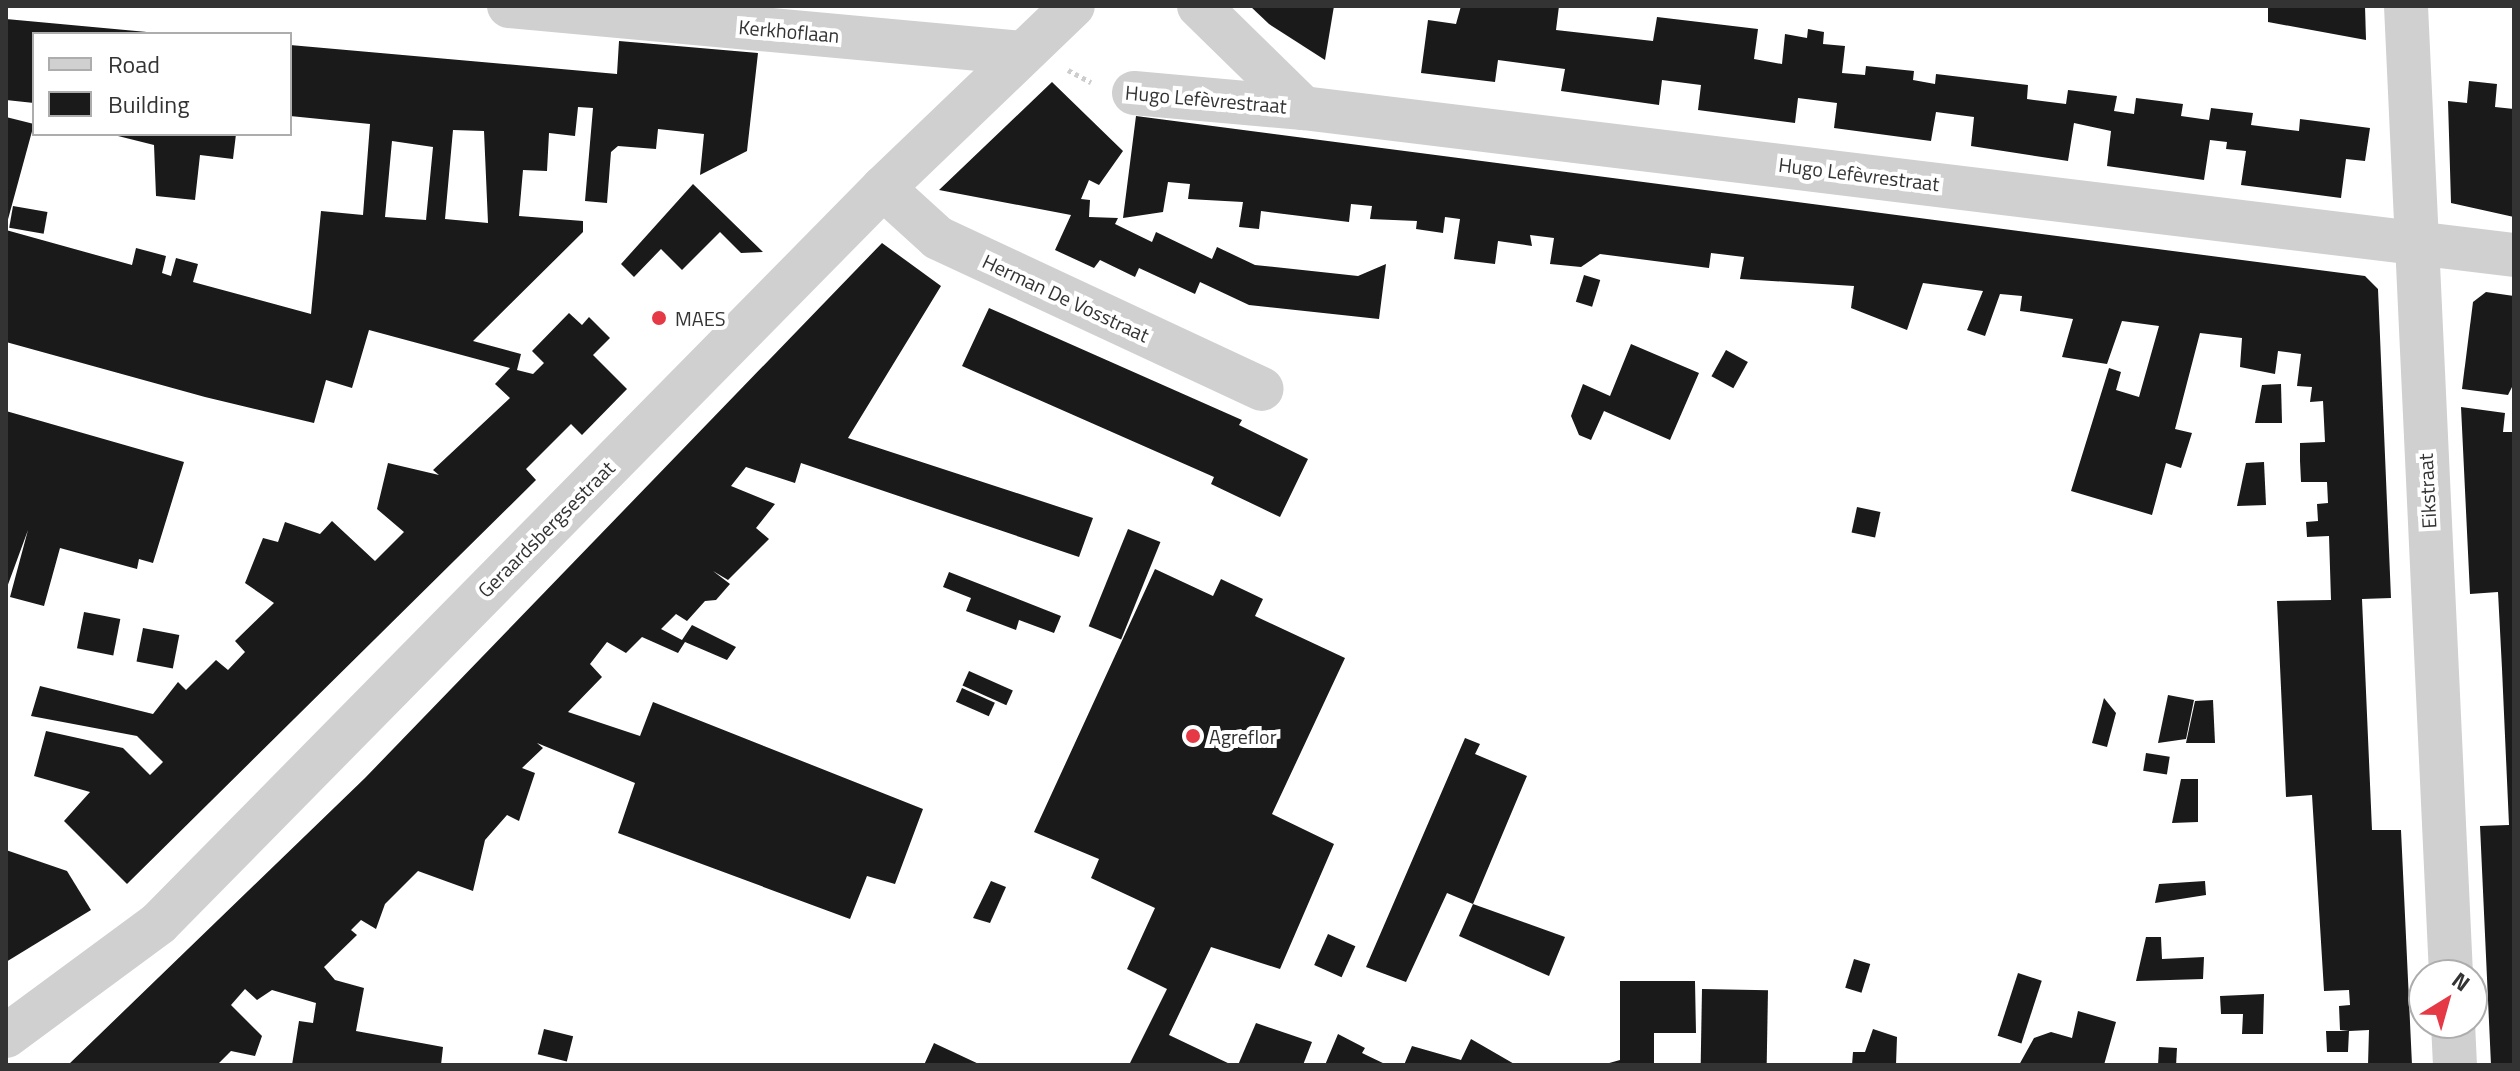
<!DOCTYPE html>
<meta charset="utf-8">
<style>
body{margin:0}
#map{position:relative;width:2520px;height:1071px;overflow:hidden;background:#fff;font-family:"Titillium Web",sans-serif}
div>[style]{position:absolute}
.building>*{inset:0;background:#1a1a1a;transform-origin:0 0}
.path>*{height:5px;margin-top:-2.5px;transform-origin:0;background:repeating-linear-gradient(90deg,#cdcdcd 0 4px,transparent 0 8px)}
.minor>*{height:44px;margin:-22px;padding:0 22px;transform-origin:22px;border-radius:22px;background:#d0d0d0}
.dots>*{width:22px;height:22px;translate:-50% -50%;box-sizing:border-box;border:4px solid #fff;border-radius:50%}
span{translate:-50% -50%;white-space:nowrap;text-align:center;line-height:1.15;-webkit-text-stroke:8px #fff;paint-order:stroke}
.street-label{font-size:20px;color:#333}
.poi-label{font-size:20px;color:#333}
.left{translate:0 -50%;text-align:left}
.frame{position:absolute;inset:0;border:8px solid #333;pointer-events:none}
.legend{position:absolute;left:32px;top:32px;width:260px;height:104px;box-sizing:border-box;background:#fff;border:2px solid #adadad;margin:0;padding:10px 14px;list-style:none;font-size:24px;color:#333}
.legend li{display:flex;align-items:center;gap:16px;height:40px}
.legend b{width:40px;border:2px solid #adadad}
.north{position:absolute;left:2408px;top:959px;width:80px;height:80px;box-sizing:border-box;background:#fff;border:2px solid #adadad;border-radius:50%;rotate:37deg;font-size:22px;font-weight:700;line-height:32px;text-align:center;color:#333}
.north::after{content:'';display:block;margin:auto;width:28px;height:36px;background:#e63946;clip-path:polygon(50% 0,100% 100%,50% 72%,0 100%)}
</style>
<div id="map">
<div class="building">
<div style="clip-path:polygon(1250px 6px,1334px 6px,1325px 60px,1269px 24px)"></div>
<div style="clip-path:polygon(1461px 6px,1559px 6px,1556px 30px,1653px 41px,1657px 17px,1758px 29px,1754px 59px,1782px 64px,1785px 34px,1807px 38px,1808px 29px,1824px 32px,1823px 44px,1845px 46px,1842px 73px,1865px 75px,1866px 66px,1914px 71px,1913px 80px,1935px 84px,1936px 74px,2028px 85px,2027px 99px,2066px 104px,2068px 90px,2117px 96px,2114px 111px,2134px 114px,2136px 98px,2183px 104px,2181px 116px,2209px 120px,2211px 108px,2253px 113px,2251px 125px,2299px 131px,2300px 119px,2370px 128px,2365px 161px,2346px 159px,2341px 198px,2241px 185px,2246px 151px,2226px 149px,2227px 142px,2210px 140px,2204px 180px,2107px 166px,2111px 131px,2074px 123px,2068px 161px,1971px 146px,1974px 117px,1936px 112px,1931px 141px,1834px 128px,1837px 103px,1798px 98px,1795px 123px,1698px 110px,1701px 85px,1662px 80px,1659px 105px,1561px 91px,1565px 69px,1498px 60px,1495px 82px,1421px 73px,1428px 20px,1456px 24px)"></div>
<div style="clip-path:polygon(2268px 6px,2365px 6px,2366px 40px,2268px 22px)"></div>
<div style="clip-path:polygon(6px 19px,147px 32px,147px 34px,34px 34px,34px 103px,6px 100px)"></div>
<div style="clip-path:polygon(evenodd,619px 41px,758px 53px,747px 151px,700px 175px,704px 134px,658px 129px,656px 149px,618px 146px,611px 152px,607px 203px,585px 201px,593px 108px,578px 107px,575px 136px,549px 133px,547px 171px,523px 170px,519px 216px,583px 221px,583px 232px,473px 341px,521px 354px,517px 370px,533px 374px,544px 363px,532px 351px,569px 313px,582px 325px,589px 317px,610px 338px,593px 355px,627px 389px,582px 435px,571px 424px,526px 469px,536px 480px,127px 884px,64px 821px,90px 792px,34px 776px,46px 731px,123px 748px,150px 775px,163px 762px,137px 736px,31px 716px,40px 686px,153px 714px,178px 682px,186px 690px,216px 660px,228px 670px,245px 652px,235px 641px,274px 603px,245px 583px,263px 538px,278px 542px,285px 522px,320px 534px,332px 521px,375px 561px,404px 532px,377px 509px,388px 463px,439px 475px,433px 470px,510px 398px,495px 384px,510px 368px,369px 330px,352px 388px,326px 380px,314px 423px,205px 397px,6px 342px,6px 230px,132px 265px,136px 248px,166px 256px,162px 273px,171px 276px,176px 258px,198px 264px,193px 282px,311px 314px,321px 211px,363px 215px,370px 124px,290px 116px,290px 45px,617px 74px,619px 41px,453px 130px,484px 131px,488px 223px,445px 219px,453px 130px,619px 41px,392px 141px,433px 147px,426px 220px,385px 217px,392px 141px)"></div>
<div style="clip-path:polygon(2469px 81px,2497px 84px,2495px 107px,2514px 109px,2514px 217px,2451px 203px,2448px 101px,2467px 103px)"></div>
<div style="clip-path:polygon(1052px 82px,1123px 151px,1099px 185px,1089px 180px,1081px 199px,1090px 200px,1089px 217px,1118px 218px,1115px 224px,1152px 242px,1156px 232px,1212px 259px,1217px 247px,1255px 265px,1358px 276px,1386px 264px,1379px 319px,1249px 305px,1200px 282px,1195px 294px,1139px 268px,1135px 277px,1100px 260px,1094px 268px,1055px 250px,1071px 215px,939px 190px)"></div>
<div style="clip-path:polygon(1136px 116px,2365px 276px,2378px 289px,2391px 598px,2362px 599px,2372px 830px,2401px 830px,2412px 1065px,2368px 1065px,2369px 1030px,2349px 1031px,2348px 1052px,2327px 1052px,2326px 1031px,2349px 1031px,2340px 1030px,2339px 1006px,2350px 1005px,2349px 990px,2324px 991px,2312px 795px,2286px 797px,2277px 601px,2331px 600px,2329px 536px,2307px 537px,2306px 522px,2318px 521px,2317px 504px,2328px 503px,2327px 482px,2301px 482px,2300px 461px,2300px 443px,2325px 442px,2323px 401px,2310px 402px,2312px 387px,2297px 386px,2301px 354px,2278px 351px,2275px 374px,2240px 367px,2242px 338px,2200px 333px,2175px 429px,2192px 433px,2181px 468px,2166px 463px,2152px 515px,2071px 491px,2109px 368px,2121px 372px,2116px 390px,2139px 397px,2159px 326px,2122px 321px,2107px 364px,2062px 357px,2073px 319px,2020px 311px,2022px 296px,2000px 294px,1985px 336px,1967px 330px,1983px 291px,1923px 283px,1907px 330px,1851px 308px,1854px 286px,1740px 279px,1744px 257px,1711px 253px,1709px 268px,1600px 254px,1581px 267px,1550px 264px,1554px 238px,1530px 235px,1532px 246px,1498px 241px,1495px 264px,1454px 259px,1460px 219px,1445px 217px,1443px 233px,1416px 229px,1417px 221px,1370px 219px,1372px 206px,1351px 204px,1349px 222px,1261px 211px,1259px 229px,1239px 227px,1243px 202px,1188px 199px,1190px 184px,1168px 182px,1163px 212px,1123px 218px)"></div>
<div style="clip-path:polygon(6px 117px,34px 124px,7px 223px,6px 223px)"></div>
<div style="clip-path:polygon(110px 134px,236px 134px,233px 159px,200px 155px,195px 200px,156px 196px,154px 145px)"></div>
<div style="clip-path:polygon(693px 184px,763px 252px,741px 253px,720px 232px,682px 270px,661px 249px,634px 277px,621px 264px)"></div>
<div style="left:13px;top:206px;width:35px;height:22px;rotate:10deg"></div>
<div style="clip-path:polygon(882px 243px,941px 286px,848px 438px,1093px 518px,1079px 557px,801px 463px,795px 483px,746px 467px,731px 486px,775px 504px,756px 528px,769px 539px,728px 580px,713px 571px,730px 584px,716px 600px,705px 601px,687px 621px,676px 614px,661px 629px,682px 640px,692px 625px,736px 647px,727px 660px,685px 642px,678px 653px,642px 637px,626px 653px,607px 642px,590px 664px,602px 677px,568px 712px,640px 736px,653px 702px,923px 809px,895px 884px,867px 876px,850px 919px,618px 833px,635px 783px,537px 743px,543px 748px,522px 768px,535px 773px,519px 821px,507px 815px,485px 840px,473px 891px,418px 871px,385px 904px,376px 929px,361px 920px,351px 930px,357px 935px,324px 967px,335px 980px,364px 988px,356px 1031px,443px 1047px,441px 1065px,292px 1065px,299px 1021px,313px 1023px,316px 1003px,272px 990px,257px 1000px,245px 989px,231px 1005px,262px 1036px,255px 1056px,231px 1051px,217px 1065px,68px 1065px,365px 778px)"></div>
<div style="left:1584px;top:275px;width:17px;height:28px;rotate:17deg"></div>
<div style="clip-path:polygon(2486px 292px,2514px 296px,2514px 383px,2508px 395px,2462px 389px,2473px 302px)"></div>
<div style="clip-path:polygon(989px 308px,1242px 420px,1239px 425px,1308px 459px,1280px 517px,1211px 484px,1214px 477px,962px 366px)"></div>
<div style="clip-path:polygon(1631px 344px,1699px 373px,1670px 440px,1604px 411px,1591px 440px,1579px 435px,1571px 416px,1583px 384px,1610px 396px)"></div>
<div style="left:1726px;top:350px;width:25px;height:30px;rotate:29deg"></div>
<div style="clip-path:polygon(2281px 384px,2282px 423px,2255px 423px,2262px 385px)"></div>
<div style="clip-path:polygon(2461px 407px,2505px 413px,2503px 432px,2514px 432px,2514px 1065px,2491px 1065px,2480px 826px,2509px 825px,2502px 669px,2498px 592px,2470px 594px)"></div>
<div style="clip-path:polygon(6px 411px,184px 462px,153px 563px,139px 559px,137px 569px,60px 548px,44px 606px,10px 597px,28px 530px,6px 590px)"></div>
<div style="clip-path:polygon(2264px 462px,2266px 505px,2237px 506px,2246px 463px)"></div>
<div style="left:1857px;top:507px;width:24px;height:26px;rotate:12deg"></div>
<div style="left:1128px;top:529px;width:35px;height:105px;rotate:22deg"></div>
<div style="clip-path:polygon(1155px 569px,1213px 596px,1221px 579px,1263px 599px,1255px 616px,1345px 658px,1272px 814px,1334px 844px,1280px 969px,1211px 947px,1169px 1035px,1232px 1065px,1129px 1065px,1167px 989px,1127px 969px,1155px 908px,1091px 878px,1099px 859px,1034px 832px)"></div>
<div style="clip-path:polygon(949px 572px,1061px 616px,1054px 633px,1019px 620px,1016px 630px,966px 611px,971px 598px,943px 587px)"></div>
<div style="left:84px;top:612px;width:37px;height:37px;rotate:11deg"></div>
<div style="left:143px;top:628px;width:37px;height:34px;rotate:11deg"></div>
<div style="left:969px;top:671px;width:48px;height:16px;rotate:24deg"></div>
<div style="left:962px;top:688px;width:36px;height:15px;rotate:24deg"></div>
<div style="clip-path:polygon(2168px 695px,2194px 700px,2186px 739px,2158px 743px)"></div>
<div style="clip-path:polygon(2104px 698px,2116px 713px,2107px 747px,2092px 743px)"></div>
<div style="clip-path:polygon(2213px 700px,2215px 743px,2186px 743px,2195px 701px)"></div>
<div style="clip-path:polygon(1465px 738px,1480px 744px,1475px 754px,1527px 776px,1473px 904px,1447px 893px,1406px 982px,1366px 967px)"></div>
<div style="left:2146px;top:753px;width:24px;height:18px;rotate:9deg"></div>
<div style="clip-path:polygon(2181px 779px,2198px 779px,2198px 822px,2172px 823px)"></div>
<div style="clip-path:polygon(6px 850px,67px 871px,91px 910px,6px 962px)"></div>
<div style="clip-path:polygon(991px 881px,1006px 887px,990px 923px,973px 918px)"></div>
<div style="clip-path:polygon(2205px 881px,2206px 895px,2155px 903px,2159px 884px)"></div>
<div style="clip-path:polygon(1473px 904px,1565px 937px,1549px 976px,1459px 936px)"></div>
<div style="left:1328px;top:934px;width:30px;height:34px;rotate:24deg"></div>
<div style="clip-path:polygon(2146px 937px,2161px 937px,2162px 959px,2204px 957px,2203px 979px,2136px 981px)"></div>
<div style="left:1854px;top:959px;width:17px;height:30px;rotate:17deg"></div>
<div style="left:2018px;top:973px;width:25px;height:66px;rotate:18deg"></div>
<div style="clip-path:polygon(1620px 981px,1695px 981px,1696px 1033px,1654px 1033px,1654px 1065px,1602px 1065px,1620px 1060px)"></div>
<div style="left:1702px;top:989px;width:66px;height:76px;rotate:1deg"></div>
<div style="clip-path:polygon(2264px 994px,2263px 1034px,2242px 1034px,2243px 1014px,2221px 1014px,2220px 996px)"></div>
<div style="clip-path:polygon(2078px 1011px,2116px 1022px,2104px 1065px,2019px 1065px,2034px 1038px,2051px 1032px,2072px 1038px)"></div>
<div style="clip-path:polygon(1256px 1023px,1312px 1042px,1303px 1065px,1238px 1065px)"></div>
<div style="left:544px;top:1029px;width:30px;height:26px;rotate:14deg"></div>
<div style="clip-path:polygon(1873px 1029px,1897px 1037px,1896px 1065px,1852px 1065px,1853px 1052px,1865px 1052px)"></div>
<div style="clip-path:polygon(1338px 1034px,1365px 1048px,1362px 1053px,1387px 1065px,1325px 1065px)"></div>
<div style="clip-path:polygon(1471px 1039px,1516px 1065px,1404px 1065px,1412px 1046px,1461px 1060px)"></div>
<div style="clip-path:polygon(934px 1043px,936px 1044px,981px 1065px,924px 1065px)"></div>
<div style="left:2159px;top:1047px;width:18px;height:18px;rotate:3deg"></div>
</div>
<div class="path">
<div style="left:1068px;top:70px;width:26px;rotate:28deg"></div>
</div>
<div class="minor">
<div style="left:509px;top:6px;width:514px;rotate:5.24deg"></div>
<div style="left:1199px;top:6px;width:146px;rotate:44.4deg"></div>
<div style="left:1303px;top:108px;width:1220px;rotate:6.92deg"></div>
<div style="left:2406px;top:6px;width:970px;rotate:87.34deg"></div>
<div style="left:1134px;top:93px;width:170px;rotate:5.1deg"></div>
<div style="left:883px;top:188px;width:74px;rotate:42.3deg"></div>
<div style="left:938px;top:238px;width:357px;rotate:25deg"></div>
<div style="left:2453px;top:1023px;width:42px;rotate:87.3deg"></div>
<div style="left:6px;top:1036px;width:190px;rotate:-36.4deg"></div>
<div style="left:159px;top:923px;width:1032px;rotate:-45.43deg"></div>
<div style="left:883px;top:188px;width:263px;rotate:-43.8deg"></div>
</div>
<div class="dots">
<div style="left:659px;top:318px;background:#e63946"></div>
<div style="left:1193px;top:736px;background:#e63946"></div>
</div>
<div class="street-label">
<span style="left:789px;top:31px;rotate:5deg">Kerkhoflaan</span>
<span style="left:1206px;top:99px;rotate:5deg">Hugo Lefèvrestraat</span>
<span style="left:1859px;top:174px;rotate:7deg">Hugo Lefèvrestraat</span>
<span style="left:1066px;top:298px;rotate:25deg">Herman De Vosstraat</span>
<span style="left:2427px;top:491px;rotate:-93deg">Eikstraat</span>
<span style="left:546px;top:529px;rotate:-45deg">Geraardsbergsestraat</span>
</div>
<div class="poi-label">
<span class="left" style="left:675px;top:318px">MAES</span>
<span class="left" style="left:1209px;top:736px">Agreflor</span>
</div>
<div class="frame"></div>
<ul class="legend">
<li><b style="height:10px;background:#d0d0d0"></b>Road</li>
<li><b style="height:22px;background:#1a1a1a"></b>Building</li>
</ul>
<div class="north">N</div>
</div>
